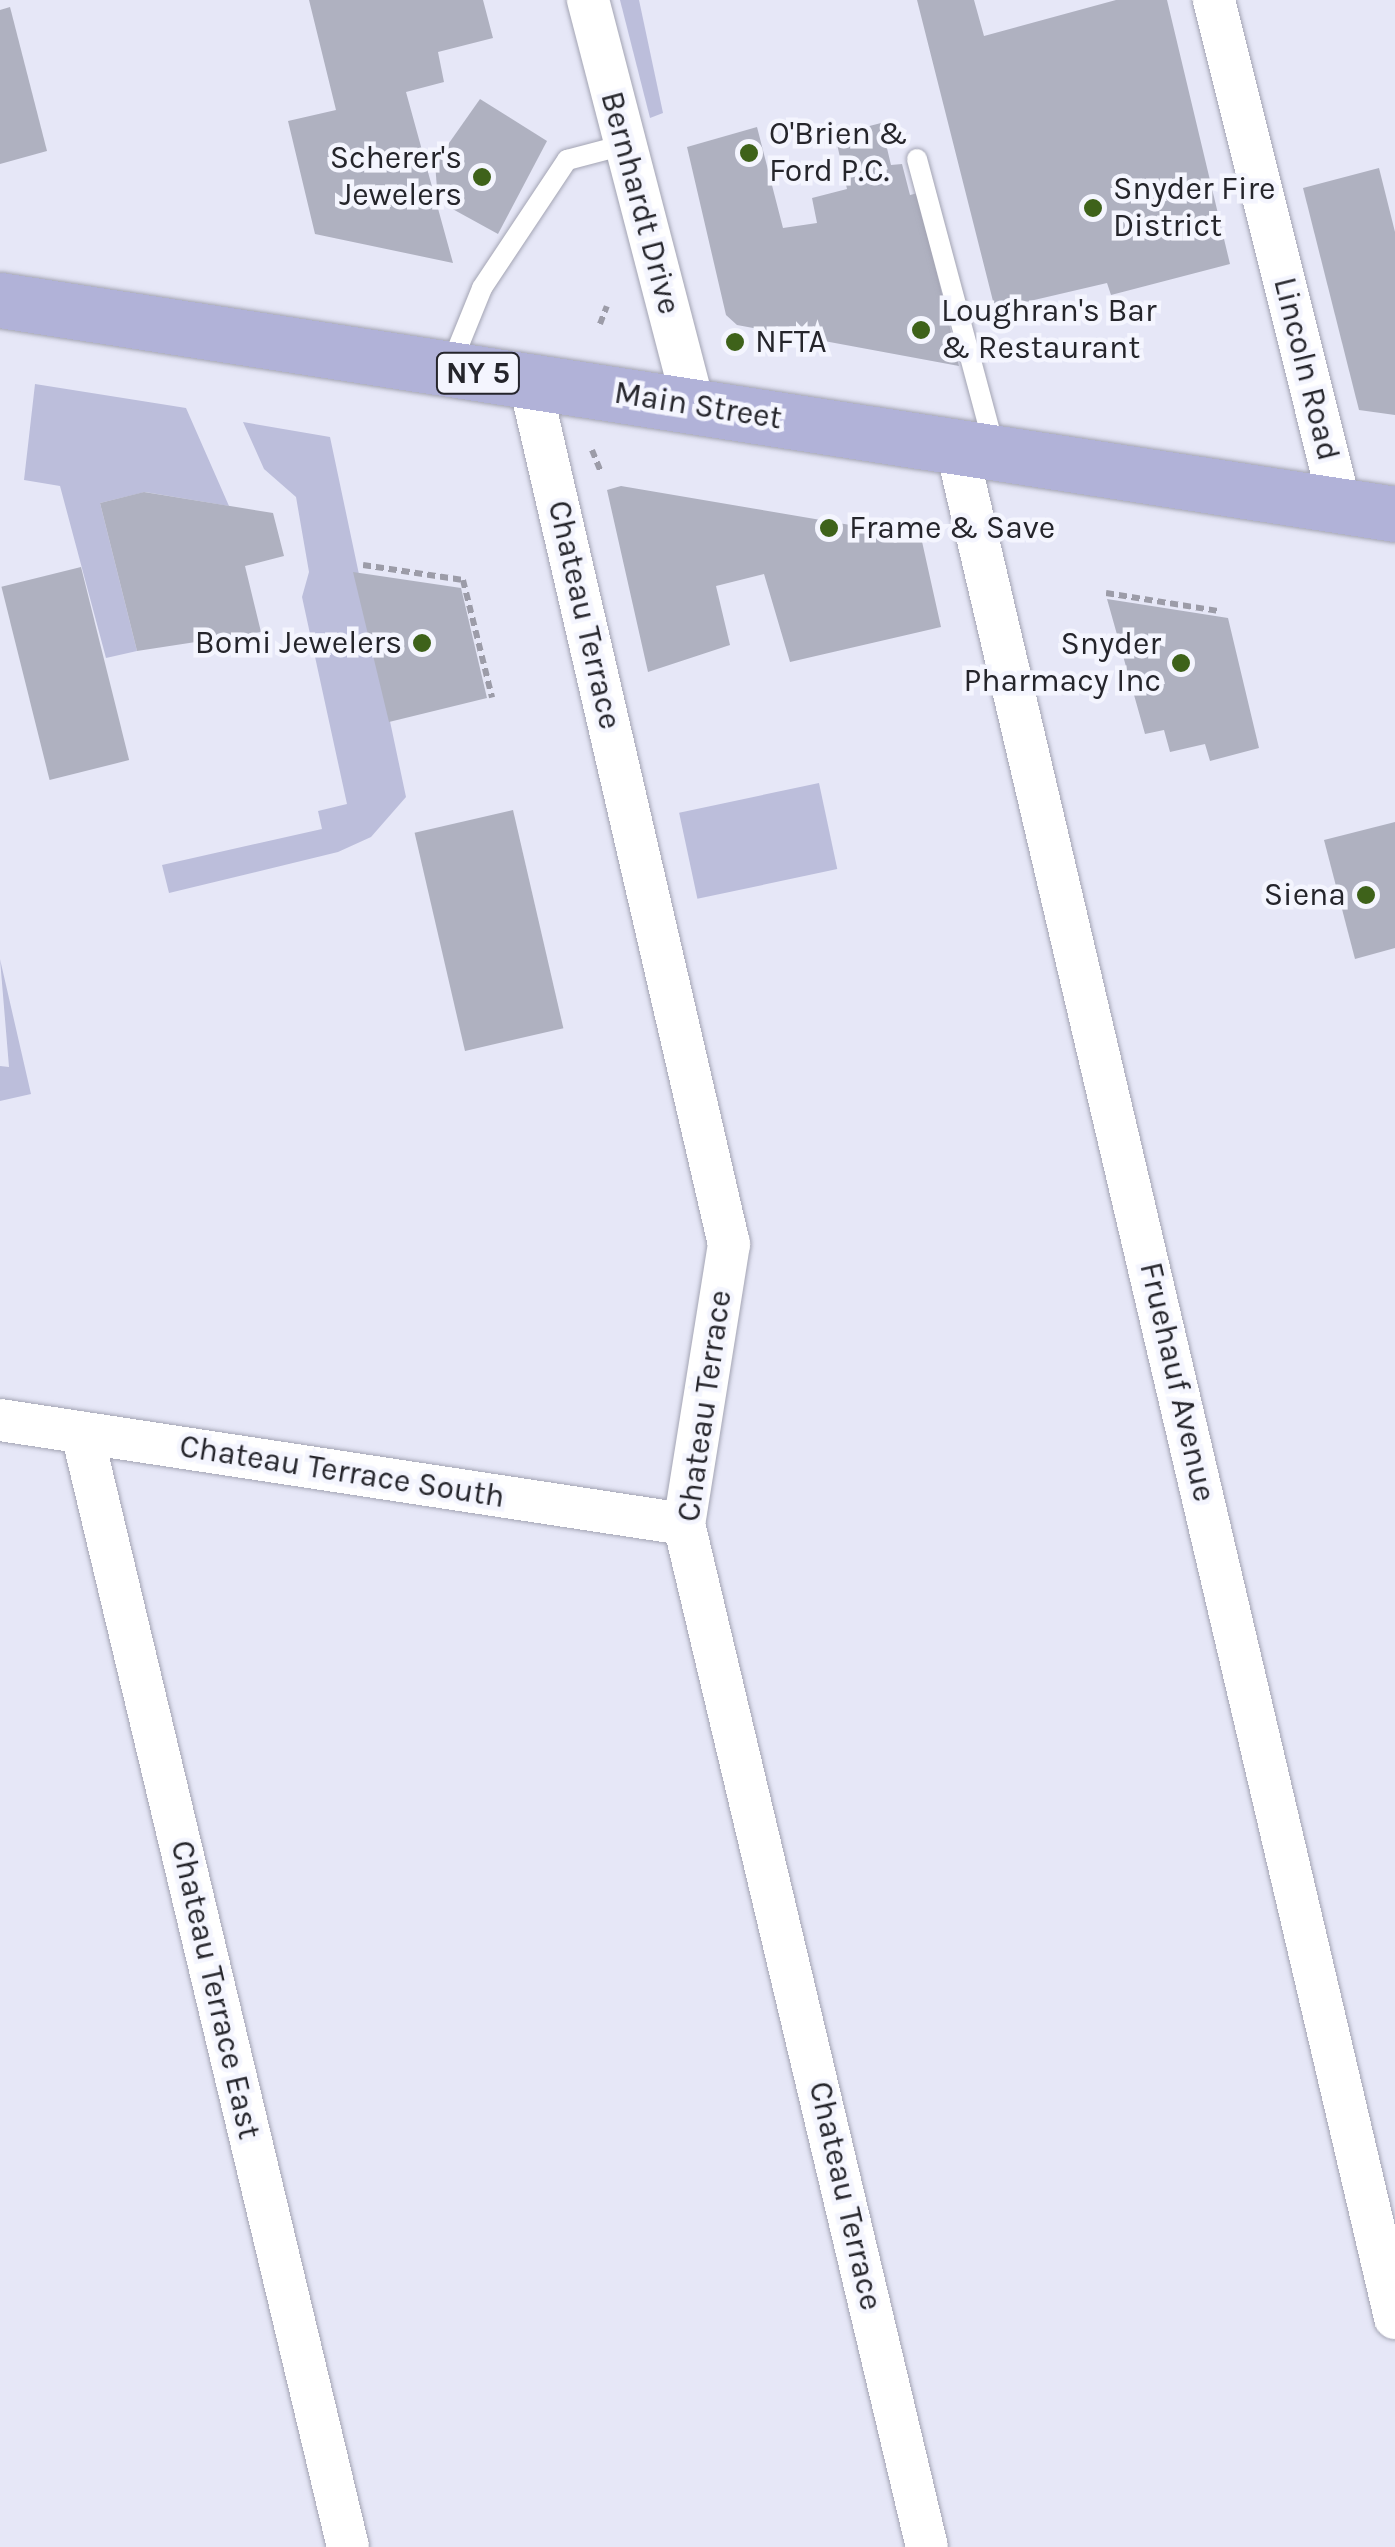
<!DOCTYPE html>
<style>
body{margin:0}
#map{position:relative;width:1395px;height:2547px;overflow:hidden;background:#e6e7f7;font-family:Karla,sans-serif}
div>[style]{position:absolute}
.green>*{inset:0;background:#bcbedb;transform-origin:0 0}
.building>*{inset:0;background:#afb1c0;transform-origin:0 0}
.path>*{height:6px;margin-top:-3px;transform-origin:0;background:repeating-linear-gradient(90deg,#9c9ca8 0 8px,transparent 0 13px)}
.roads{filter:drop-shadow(0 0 2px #a3a4b3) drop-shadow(0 0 2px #a3a4b3)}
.service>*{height:20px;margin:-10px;padding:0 10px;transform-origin:10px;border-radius:10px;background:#fff}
.minor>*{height:42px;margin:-21px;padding:0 21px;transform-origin:21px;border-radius:21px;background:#fff}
.primary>*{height:55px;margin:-27.5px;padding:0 27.5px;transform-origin:27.5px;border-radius:27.5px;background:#b1b2d8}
.dots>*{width:28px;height:28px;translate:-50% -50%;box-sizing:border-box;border:5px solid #f4f5fe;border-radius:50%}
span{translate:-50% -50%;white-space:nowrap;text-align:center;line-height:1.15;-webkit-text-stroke:9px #f4f5fe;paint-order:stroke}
.shield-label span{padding:2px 8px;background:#f4f5fe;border:2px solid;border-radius:8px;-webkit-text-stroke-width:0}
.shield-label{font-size:30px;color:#25252b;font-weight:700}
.poi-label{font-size:32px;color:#25252b}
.left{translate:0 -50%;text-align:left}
.right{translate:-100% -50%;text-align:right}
.street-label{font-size:32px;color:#25252b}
</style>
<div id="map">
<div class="green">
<div style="clip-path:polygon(620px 0,639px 0,663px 113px,650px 118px)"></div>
<div style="clip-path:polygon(35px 384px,186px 408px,229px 506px,145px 492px,100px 503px,137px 651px,106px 658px,60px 486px,24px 480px)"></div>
<div style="clip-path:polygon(243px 422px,330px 437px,406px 797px,371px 837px,338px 852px,169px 893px,162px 865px,322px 829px,318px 811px,347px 804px,302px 597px,309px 572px,296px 497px,264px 469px)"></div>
<div style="left:819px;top:783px;width:88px;height:143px;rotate:78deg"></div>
<div style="clip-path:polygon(0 959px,31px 1094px,0 1101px,0 1066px,9px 1067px)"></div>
</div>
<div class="building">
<div style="clip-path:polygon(309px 0,483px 0,493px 38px,438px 52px,444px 82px,406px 92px,453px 263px,315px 234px,288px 121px,336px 110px)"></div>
<div style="clip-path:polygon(917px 0,974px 0,984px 36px,1116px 0,1167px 0,1230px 264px,1111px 295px,1107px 283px,995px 309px)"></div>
<div style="clip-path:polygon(10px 7px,47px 151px,0 164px,0 10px)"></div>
<div style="clip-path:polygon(480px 99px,547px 141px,498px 234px,438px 201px,435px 163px)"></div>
<div style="clip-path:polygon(881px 123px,891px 165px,902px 164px,910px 195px,918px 193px,959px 366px,737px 325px,726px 315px,687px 147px,757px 127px,783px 228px,817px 223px,812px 198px,847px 189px,835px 135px)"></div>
<div style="clip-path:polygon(1379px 168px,1395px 232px,1395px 415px,1359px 410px,1303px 188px)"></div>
<div style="clip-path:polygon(621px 486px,921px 537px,941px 627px,790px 662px,764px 574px,716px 586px,730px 645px,648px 672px,607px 490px)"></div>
<div style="clip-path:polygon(144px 492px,273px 513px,284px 556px,245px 566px,261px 632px,137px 651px,100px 503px)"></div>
<div style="left:81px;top:567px;width:199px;height:82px;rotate:76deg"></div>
<div style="clip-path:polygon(353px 572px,461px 588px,487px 698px,389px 722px)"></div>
<div style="clip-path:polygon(1107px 599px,1228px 618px,1259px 748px,1210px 761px,1205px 744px,1170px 752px,1164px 730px,1145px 734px)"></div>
<div style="left:513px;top:810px;width:224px;height:101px;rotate:77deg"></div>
<div style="clip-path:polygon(1395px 822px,1395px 948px,1355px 959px,1324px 840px)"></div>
</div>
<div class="path">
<div style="left:600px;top:324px;width:19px;rotate:-69deg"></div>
<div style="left:592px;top:450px;width:22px;rotate:68deg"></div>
<div style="left:363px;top:565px;width:101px;rotate:8.5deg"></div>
<div style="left:463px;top:580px;width:121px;rotate:76.1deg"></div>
<div style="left:1106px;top:593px;width:113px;rotate:9.1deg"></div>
</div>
<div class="roads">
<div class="service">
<div style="left:917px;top:159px;width:301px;rotate:75deg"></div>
<div style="left:450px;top:367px;width:85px;rotate:-67.9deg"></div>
<div style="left:482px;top:288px;width:154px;rotate:-56.4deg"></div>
<div style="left:567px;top:160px;width:59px;rotate:-14.7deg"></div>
</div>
<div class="minor">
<div style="left:588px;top:0;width:420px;rotate:75.4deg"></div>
<div style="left:1214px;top:0;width:520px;rotate:75.99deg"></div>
<div style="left:529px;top:380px;width:887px;rotate:76.97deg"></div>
<div style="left:729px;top:1244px;width:284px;rotate:99.1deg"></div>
<div style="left:684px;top:1524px;width:1051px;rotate:76.64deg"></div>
<div style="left:956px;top:446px;width:1923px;rotate:76.8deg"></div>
<div style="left:0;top:1420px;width:692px;rotate:8.65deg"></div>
<div style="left:82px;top:1433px;width:1145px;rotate:76.57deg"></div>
</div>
<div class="primary">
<div style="left:0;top:300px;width:1411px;rotate:8.72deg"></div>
</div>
</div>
<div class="dots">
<div style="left:749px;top:153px;background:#3e621a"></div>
<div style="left:482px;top:177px;background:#3e621a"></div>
<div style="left:1093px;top:208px;background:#3e621a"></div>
<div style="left:921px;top:330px;background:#3e621a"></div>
<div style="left:735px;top:342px;background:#3e621a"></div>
<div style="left:829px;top:528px;background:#3e621a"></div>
<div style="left:422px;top:643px;background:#3e621a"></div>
<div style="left:1181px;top:663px;background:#3e621a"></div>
<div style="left:1366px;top:895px;background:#3e621a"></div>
</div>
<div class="shield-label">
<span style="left:478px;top:373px">NY 5</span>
</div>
<div class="poi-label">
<span class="left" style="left:769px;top:153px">O'Brien &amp;<br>Ford P.C.</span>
<span class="right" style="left:462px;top:177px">Scherer's<br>Jewelers</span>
<span class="left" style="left:1113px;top:208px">Snyder Fire<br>District</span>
<span class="left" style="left:941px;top:330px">Loughran's Bar<br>&amp; Restaurant</span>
<span class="left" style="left:755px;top:342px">NFTA</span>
<span class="left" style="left:849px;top:528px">Frame &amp; Save</span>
<span class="right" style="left:402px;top:643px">Bomi Jewelers</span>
<span class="right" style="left:1161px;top:663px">Snyder<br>Pharmacy Inc</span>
<span class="right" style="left:1346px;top:895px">Siena</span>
</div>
<div class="street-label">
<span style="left:640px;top:203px;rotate:75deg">Bernhardt Drive</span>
<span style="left:1306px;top:369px;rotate:76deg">Lincoln Road</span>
<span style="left:698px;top:406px;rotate:9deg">Main Street</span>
<span style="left:584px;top:615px;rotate:77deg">Chateau Terrace</span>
<span style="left:1177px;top:1382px;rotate:77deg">Fruehauf Avenue</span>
<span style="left:705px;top:1406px;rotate:-82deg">Chateau Terrace</span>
<span style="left:342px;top:1472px;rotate:9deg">Chateau Terrace South</span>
<span style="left:215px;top:1990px;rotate:77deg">Chateau Terrace East</span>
<span style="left:845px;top:2196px;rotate:77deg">Chateau Terrace</span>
</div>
</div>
